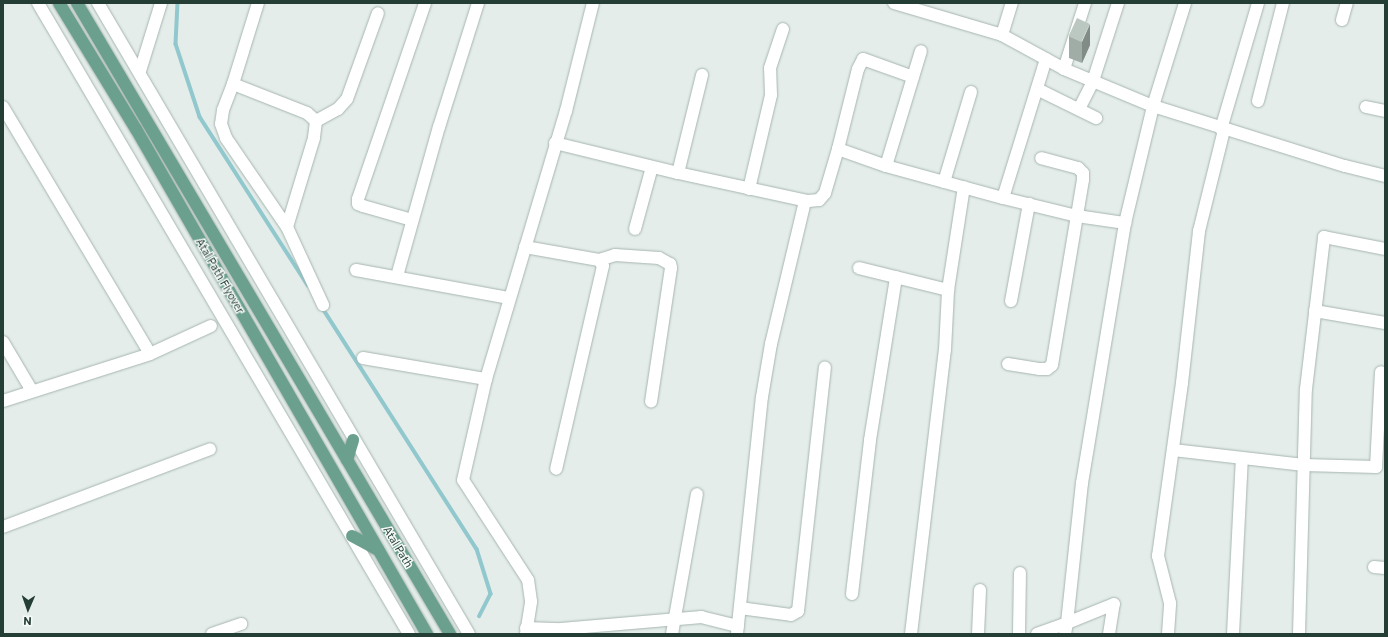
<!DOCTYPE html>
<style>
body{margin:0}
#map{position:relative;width:1388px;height:637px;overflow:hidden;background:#e4ede9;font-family:Commissioner,sans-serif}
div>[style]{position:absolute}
.stream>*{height:3.5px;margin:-1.75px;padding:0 1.75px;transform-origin:1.75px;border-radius:1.75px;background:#90c8ce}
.roads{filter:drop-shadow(0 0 1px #a7b5b0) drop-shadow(0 0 1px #a7b5b0)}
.minor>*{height:12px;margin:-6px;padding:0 6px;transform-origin:6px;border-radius:6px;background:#fff}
.major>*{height:12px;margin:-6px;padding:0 6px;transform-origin:6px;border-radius:6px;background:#6ba08f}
.wall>*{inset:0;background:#a0aca6}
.shaded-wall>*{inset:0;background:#828c87}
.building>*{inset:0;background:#bac8c1;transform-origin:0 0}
span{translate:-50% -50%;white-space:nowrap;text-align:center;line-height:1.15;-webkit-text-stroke:3px #f5f9f7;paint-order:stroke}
.street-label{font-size:11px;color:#243e36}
.frame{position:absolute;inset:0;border:4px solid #243e36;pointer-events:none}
.north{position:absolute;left:8px;top:589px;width:40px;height:40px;-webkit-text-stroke:3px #f5f9f7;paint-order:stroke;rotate:182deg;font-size:11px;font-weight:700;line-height:16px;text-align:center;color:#243e36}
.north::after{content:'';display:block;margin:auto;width:14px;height:18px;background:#243e36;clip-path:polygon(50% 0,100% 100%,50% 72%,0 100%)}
</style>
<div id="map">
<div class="stream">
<div style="left:178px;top:3px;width:41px;rotate:92.8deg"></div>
<div style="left:176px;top:44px;width:77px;rotate:71.8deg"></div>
<div style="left:200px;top:117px;width:200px;rotate:57.3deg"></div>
<div style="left:322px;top:307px;width:287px;rotate:57.4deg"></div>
<div style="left:477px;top:549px;width:47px;rotate:72.7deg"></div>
<div style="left:491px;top:594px;width:25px;rotate:117deg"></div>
</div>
<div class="roads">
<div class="minor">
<div style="left:38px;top:3px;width:732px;rotate:59.55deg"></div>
<div style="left:98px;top:3px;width:732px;rotate:59.55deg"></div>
<div style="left:258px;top:3px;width:85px;rotate:107.2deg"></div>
<div style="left:233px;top:84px;width:28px;rotate:111deg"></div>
<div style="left:223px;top:110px;width:14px;rotate:98deg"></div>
<div style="left:221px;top:124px;width:15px;rotate:70deg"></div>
<div style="left:226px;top:138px;width:108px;rotate:55.6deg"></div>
<div style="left:287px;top:227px;width:86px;rotate:65.2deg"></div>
<div style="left:894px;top:3px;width:113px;rotate:16.5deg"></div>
<div style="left:1002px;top:35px;width:71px;rotate:28.7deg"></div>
<div style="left:1064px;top:69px;width:96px;rotate:22.6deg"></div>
<div style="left:1153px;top:106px;width:201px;rotate:17.4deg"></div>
<div style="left:1345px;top:166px;width:41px;rotate:14deg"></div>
<div style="left:1342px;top:20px;width:18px;rotate:-74deg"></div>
<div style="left:1002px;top:35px;width:34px;rotate:-73deg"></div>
<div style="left:1046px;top:59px;width:145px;rotate:107.2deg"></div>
<div style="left:1003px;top:198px;width:76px;rotate:13.7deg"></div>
<div style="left:1077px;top:216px;width:49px;rotate:8.3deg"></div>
<div style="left:1064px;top:69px;width:69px;rotate:-72.3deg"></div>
<div style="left:140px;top:71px;width:71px;rotate:-72.8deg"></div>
<div style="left:233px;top:84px;width:79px;rotate:21.4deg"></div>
<div style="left:307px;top:113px;width:12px;rotate:42deg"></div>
<div style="left:316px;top:121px;width:17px;rotate:97deg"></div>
<div style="left:314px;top:138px;width:93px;rotate:106.9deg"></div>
<div style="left:1037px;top:89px;width:66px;rotate:26.2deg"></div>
<div style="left:1258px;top:101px;width:101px;rotate:-75.7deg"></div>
<div style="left:3px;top:107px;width:287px;rotate:59.2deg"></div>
<div style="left:1366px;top:107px;width:19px;rotate:12deg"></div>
<div style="left:1079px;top:109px;width:31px;rotate:-63deg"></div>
<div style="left:1093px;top:81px;width:82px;rotate:-72.2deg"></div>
<div style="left:316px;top:121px;width:25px;rotate:-29deg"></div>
<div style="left:338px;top:109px;width:13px;rotate:-48deg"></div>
<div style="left:347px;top:99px;width:91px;rotate:-70.2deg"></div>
<div style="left:1221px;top:129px;width:131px;rotate:-73.6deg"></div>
<div style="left:555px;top:143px;width:127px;rotate:13.7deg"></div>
<div style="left:678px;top:173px;width:133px;rotate:12.2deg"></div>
<div style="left:808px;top:201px;width:11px;rotate:-5deg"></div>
<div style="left:819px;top:200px;width:9px;rotate:-49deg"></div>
<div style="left:825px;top:193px;width:46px;rotate:-73.5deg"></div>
<div style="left:838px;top:149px;width:51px;rotate:19.5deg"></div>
<div style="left:886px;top:166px;width:121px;rotate:15.3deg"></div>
<div style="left:838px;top:149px;width:82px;rotate:-76deg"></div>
<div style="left:858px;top:69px;width:11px;rotate:-63deg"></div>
<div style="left:863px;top:59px;width:53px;rotate:19.8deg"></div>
<div style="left:886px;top:166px;width:120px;rotate:-73.1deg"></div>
<div style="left:678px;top:173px;width:101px;rotate:-76.2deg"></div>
<div style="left:944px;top:182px;width:94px;rotate:-73.3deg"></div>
<div style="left:749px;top:189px;width:97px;rotate:-76.8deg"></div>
<div style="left:771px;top:95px;width:27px;rotate:-92deg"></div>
<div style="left:770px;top:68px;width:41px;rotate:-71.6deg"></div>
<div style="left:412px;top:220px;width:51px;rotate:-164.1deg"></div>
<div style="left:363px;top:206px;width:5px;rotate:-158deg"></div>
<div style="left:358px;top:204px;width:5px;rotate:-90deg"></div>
<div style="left:358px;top:199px;width:207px;rotate:-71.1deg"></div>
<div style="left:635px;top:229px;width:64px;rotate:-74.7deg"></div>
<div style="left:525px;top:247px;width:75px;rotate:10deg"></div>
<div style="left:599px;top:260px;width:7px;rotate:56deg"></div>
<div style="left:603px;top:266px;width:208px;rotate:103deg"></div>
<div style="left:599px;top:260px;width:17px;rotate:-17deg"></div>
<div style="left:615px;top:255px;width:44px;rotate:3.9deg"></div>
<div style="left:659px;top:258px;width:13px;rotate:29deg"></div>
<div style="left:670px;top:264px;width:4px;rotate:76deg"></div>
<div style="left:671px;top:268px;width:135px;rotate:98.5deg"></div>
<div style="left:859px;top:268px;width:92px;rotate:13.9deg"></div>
<div style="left:356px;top:270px;width:156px;rotate:10.4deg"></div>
<div style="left:397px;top:276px;width:155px;rotate:-74.3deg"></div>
<div style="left:439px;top:127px;width:130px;rotate:-72.5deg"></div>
<div style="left:1011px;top:301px;width:99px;rotate:-79.5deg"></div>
<div style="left:1315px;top:311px;width:71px;rotate:9.7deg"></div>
<div style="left:3px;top:342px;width:57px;rotate:59.4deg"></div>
<div style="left:363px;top:358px;width:125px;rotate:9.7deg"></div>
<div style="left:1008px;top:364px;width:31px;rotate:9deg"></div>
<div style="left:1039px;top:369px;width:8px"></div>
<div style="left:1047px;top:369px;width:6px;rotate:-39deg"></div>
<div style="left:1052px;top:365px;width:188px;rotate:-80.5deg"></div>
<div style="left:1083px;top:180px;width:7px;rotate:-90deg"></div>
<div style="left:1083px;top:173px;width:7px;rotate:-135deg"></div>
<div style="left:1078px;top:168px;width:38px;rotate:-165deg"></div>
<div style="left:3px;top:401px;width:154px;rotate:-17.7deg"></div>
<div style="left:150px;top:354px;width:67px;rotate:-24.7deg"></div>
<div style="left:1173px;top:450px;width:132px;rotate:6.5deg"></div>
<div style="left:1304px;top:465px;width:72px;rotate:1.6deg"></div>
<div style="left:1376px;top:467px;width:95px;rotate:-87deg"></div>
<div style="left:3px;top:527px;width:221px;rotate:-20.6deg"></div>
<div style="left:1374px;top:567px;width:11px;rotate:5deg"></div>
<div style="left:852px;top:594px;width:155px;rotate:-83.3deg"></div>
<div style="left:870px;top:440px;width:165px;rotate:-80.9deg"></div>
<div style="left:740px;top:608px;width:51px;rotate:7.8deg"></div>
<div style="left:791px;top:615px;width:8px;rotate:-30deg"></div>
<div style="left:798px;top:611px;width:245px;rotate:-83.7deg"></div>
<div style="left:526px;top:628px;width:35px;rotate:2deg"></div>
<div style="left:561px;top:629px;width:141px;rotate:-4.9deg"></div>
<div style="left:701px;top:617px;width:38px;rotate:14deg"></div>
<div style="left:212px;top:634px;width:31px;rotate:-19deg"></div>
<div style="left:526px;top:634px;width:33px;rotate:-81deg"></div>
<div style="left:531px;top:601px;width:21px;rotate:-98deg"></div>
<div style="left:528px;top:580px;width:119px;rotate:-123deg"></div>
<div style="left:463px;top:480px;width:104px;rotate:-77.2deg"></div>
<div style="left:486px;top:379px;width:280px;rotate:-73.4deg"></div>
<div style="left:566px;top:111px;width:111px;rotate:-76deg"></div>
<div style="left:672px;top:634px;width:142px;rotate:-79.9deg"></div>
<div style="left:737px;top:634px;width:238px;rotate:-84deg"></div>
<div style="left:762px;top:397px;width:54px;rotate:-80.4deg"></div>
<div style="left:771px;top:344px;width:147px;rotate:-76.6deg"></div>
<div style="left:911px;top:634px;width:286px;rotate:-83.2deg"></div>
<div style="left:945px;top:350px;width:60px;rotate:-87.1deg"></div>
<div style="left:948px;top:290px;width:104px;rotate:-81.2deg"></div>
<div style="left:978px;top:634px;width:44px;rotate:-87.4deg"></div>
<div style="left:1019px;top:634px;width:61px;rotate:-89.1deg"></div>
<div style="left:1037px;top:634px;width:32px;rotate:-20deg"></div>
<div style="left:1067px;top:623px;width:11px;rotate:100deg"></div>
<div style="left:1109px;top:634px;width:30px;rotate:-81deg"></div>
<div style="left:1114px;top:604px;width:51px;rotate:158deg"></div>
<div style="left:1067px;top:623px;width:141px;rotate:-83.9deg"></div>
<div style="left:1082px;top:483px;width:264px;rotate:-80.6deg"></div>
<div style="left:1125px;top:223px;width:120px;rotate:-76.5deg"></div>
<div style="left:1153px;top:106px;width:108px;rotate:-72.7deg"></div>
<div style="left:1168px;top:634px;width:31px;rotate:-86deg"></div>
<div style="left:1170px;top:603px;width:49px;rotate:-104.3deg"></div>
<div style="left:1158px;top:556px;width:175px;rotate:-82.1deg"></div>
<div style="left:1182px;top:383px;width:153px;rotate:-83.6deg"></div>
<div style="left:1199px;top:231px;width:104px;rotate:-76.1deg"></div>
<div style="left:1233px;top:634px;width:176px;rotate:-87.1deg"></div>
<div style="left:1299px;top:634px;width:245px;rotate:-88.4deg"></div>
<div style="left:1306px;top:389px;width:153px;rotate:-83.2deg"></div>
<div style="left:1324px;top:237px;width:62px;rotate:11.1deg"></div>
</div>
<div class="major">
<div style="left:59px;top:3px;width:148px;rotate:58.6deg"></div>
<div style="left:136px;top:129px;width:583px;rotate:60.05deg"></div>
<div style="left:77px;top:3px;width:733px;rotate:59.41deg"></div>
<div style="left:347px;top:460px;width:21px;rotate:-73deg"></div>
<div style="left:352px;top:536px;width:30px;rotate:28deg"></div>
</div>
</div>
<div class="wall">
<div style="clip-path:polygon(1069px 36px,1090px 45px,1082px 63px,1069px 58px)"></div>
</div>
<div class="shaded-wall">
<div style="clip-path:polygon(1090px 24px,1090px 45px,1082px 63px,1082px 42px)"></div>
</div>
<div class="building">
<div style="left:1077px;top:18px;width:14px;height:20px;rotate:25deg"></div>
</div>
<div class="street-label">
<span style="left:220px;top:276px;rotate:60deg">Atal Path Flyover</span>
<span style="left:398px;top:547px;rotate:59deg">Atal Path</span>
</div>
<div class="frame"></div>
<div class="north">N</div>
</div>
